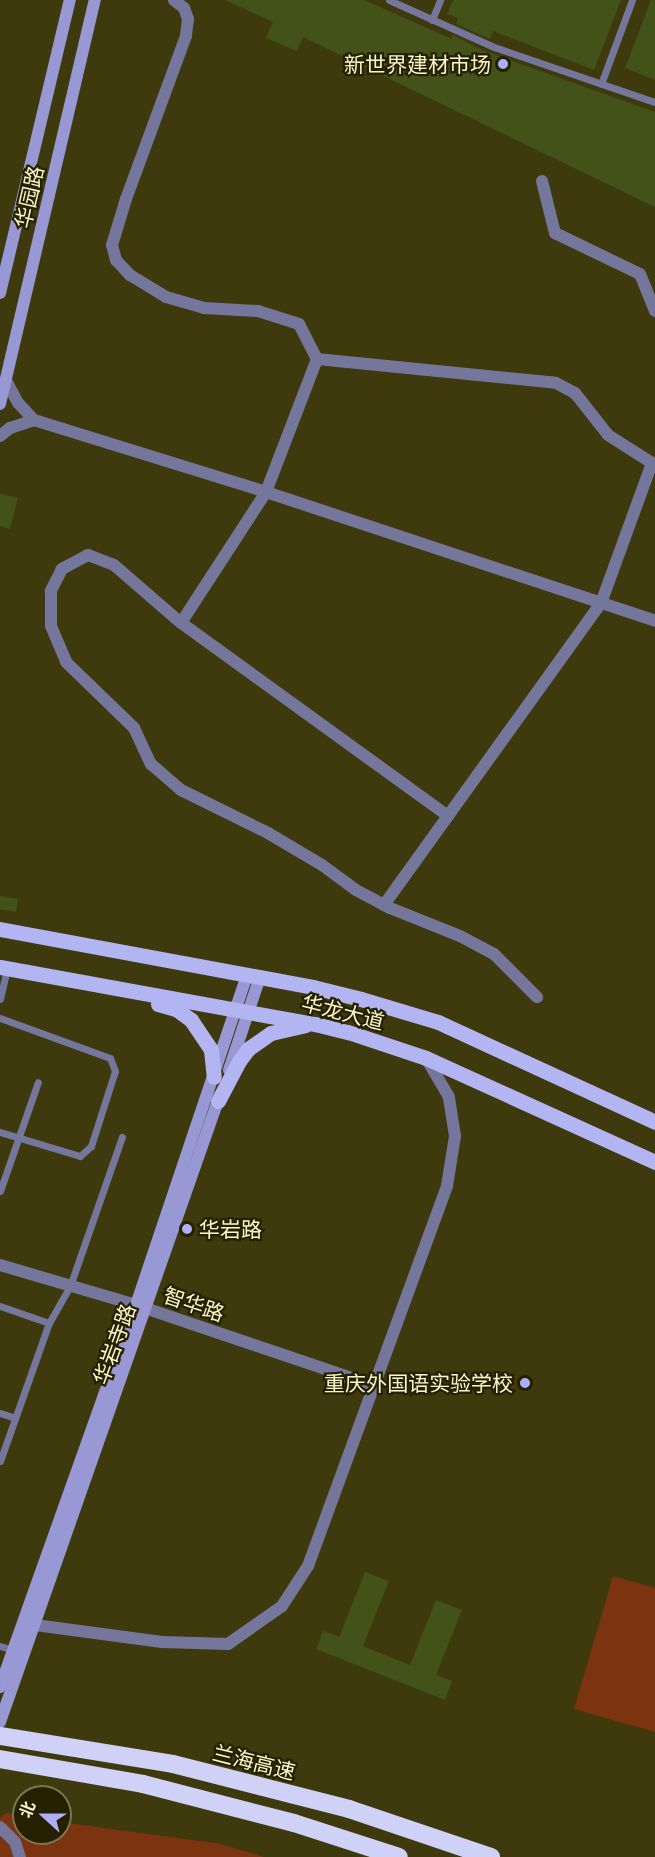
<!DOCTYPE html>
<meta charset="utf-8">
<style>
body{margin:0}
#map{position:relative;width:655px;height:1857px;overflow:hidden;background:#3f3a0d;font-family:"Open Sans","Noto Sans SC",sans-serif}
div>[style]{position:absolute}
.green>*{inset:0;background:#7c3410}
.building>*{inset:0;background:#425218}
.lane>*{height:7px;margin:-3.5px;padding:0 3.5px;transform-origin:3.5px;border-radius:3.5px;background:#75769c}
.street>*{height:12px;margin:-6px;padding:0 6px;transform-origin:6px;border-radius:6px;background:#75769c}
.secondary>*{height:12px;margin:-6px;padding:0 6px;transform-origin:6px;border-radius:6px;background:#9798d4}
.primary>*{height:15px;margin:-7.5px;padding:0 7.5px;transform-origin:7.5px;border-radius:7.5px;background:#b3b4f2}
.highway>*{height:18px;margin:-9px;padding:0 9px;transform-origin:9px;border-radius:9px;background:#cfd1f6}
.dots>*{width:16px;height:16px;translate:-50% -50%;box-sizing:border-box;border:3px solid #252100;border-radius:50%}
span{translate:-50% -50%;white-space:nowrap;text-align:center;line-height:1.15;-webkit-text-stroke:4.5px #252100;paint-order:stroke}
.poi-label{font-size:21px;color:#f9f6cd}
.right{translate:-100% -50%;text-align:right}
.left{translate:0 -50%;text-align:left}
.street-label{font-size:21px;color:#f9f6cd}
.north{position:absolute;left:12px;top:1785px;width:60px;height:60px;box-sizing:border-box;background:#252100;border:2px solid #7a7652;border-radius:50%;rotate:291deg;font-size:16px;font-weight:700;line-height:24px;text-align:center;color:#f9f6cd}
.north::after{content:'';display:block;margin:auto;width:21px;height:27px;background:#aeaefb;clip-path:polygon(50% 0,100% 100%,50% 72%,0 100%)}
</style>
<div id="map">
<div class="green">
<div style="clip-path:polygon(613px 1576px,655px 1588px,655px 1732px,574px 1709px)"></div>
<div style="clip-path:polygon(6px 1813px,24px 1816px,24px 1833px,60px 1833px,60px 1822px,221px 1844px,264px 1857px,0 1857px,0 1818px)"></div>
</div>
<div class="building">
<div style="clip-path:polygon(225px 0,364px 0,452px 39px,453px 35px,484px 51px,655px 112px,655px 207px,303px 37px,297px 51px,266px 38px,273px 22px)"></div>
<div style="clip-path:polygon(453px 0,621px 0,594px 70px,493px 31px,490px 39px,456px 24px,458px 18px,447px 14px)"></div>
<div style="clip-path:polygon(651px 0,655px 0,655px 80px,625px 68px)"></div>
<div style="clip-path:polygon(0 494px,18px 498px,10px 529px,0 526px)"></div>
<div style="clip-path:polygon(0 896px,18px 899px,16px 912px,0 909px)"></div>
<div style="clip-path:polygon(365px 1572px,389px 1581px,363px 1646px,410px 1665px,436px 1600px,462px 1610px,436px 1675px,452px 1681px,445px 1700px,316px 1649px,323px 1631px,339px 1637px)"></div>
</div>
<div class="lane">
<div style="left:389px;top:0;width:115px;rotate:24.1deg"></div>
<div style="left:494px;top:47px;width:170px;rotate:18.9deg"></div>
<div style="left:432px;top:20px;width:22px;rotate:-68deg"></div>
<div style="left:601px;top:84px;width:90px;rotate:-69.7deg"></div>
<div style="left:0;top:999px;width:31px;rotate:-77deg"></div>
<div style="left:0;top:1018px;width:117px;rotate:20deg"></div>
<div style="left:110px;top:1058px;width:14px;rotate:69deg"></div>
<div style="left:115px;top:1071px;width:79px;rotate:107.7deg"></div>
<div style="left:91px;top:1146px;width:15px;rotate:138deg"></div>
<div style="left:80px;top:1156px;width:84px;rotate:-163.3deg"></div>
<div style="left:0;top:1191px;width:115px;rotate:-70.8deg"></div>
<div style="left:0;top:1306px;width:52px;rotate:19.1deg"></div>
<div style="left:0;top:1413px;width:16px;rotate:18deg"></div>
<div style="left:0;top:1461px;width:146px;rotate:-70.5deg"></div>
<div style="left:49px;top:1323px;width:43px;rotate:-60.4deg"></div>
<div style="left:70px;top:1286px;width:158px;rotate:-70.8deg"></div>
<div style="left:0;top:1646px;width:14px;rotate:17deg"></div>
</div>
<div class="street">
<div style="left:174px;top:0;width:13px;rotate:39deg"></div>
<div style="left:184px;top:8px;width:12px;rotate:70deg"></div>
<div style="left:188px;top:19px;width:17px;rotate:97deg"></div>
<div style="left:186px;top:36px;width:174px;rotate:110.2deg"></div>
<div style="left:126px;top:199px;width:48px;rotate:106.9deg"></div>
<div style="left:112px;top:245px;width:16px;rotate:75deg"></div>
<div style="left:116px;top:260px;width:21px;rotate:47deg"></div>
<div style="left:130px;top:275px;width:42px;rotate:31.4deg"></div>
<div style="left:166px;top:297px;width:40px;rotate:16deg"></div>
<div style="left:204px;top:308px;width:54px;rotate:3.2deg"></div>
<div style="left:258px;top:311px;width:43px;rotate:17.6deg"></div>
<div style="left:299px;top:324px;width:39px;rotate:63deg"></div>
<div style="left:317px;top:359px;width:142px;rotate:111deg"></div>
<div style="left:266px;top:492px;width:156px;rotate:123deg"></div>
<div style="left:542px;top:181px;width:54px;rotate:76deg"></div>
<div style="left:555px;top:233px;width:94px;rotate:25.8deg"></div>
<div style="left:640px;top:274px;width:40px;rotate:68deg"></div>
<div style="left:317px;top:359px;width:240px;rotate:5.7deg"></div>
<div style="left:556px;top:383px;width:21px;rotate:28deg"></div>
<div style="left:575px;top:393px;width:53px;rotate:51.8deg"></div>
<div style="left:608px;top:435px;width:52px;rotate:32.5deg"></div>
<div style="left:652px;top:463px;width:149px;rotate:110deg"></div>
<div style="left:601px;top:603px;width:372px;rotate:125.7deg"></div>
<div style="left:34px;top:420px;width:243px;rotate:17.2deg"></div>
<div style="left:266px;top:492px;width:410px;rotate:18.3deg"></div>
<div style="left:0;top:436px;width:13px;rotate:-39deg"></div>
<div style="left:10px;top:428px;width:25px;rotate:-18deg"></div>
<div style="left:34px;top:420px;width:23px;rotate:-133deg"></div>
<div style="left:18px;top:403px;width:26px;rotate:-118deg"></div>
<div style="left:448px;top:816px;width:329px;rotate:-144.1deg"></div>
<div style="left:181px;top:623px;width:89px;rotate:-139.1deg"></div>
<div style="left:114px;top:565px;width:28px;rotate:-159deg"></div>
<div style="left:88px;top:555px;width:30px;rotate:152deg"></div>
<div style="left:62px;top:569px;width:25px;rotate:117deg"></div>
<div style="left:51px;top:591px;width:35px;rotate:90deg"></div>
<div style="left:51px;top:626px;width:39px;rotate:67deg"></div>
<div style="left:66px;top:662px;width:95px;rotate:44.1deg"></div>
<div style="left:134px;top:728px;width:40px;rotate:65deg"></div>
<div style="left:151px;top:764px;width:40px;rotate:41deg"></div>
<div style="left:181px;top:790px;width:97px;rotate:26.3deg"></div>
<div style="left:268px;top:833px;width:63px;rotate:30.7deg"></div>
<div style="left:322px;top:865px;width:42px;rotate:36.3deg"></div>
<div style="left:356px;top:890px;width:38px;rotate:28deg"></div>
<div style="left:390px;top:908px;width:75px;rotate:21.8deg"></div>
<div style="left:460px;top:936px;width:38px;rotate:28deg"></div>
<div style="left:494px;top:954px;width:61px;rotate:45deg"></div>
<div style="left:0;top:1265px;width:142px;rotate:16.4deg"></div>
<div style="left:136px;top:1305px;width:250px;rotate:18.7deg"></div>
<div style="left:35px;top:1625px;width:128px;rotate:7.6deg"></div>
<div style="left:162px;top:1642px;width:66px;rotate:1.7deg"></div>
<div style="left:228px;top:1644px;width:66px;rotate:-35.1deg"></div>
<div style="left:282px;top:1606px;width:48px;rotate:-57deg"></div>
<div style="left:308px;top:1566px;width:405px;rotate:-69.9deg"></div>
<div style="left:447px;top:1186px;width:51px;rotate:-80.9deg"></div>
<div style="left:455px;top:1136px;width:39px;rotate:-99deg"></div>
<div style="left:449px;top:1097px;width:45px;rotate:-120.5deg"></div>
<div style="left:0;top:1827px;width:21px;rotate:45deg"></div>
<div style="left:15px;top:1842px;width:16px;rotate:72deg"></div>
</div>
<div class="secondary">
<div style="left:0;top:293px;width:301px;rotate:-76.6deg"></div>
<div style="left:0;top:404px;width:415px;rotate:-76.8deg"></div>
<div style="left:229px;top:1070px;width:98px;rotate:-71.6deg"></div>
<div style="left:0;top:1687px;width:405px;rotate:-70.4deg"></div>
<div style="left:136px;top:1305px;width:348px;rotate:-71.4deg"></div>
<div style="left:0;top:1722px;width:664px;rotate:-70.67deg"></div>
</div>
<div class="primary">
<div style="left:0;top:929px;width:318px;rotate:10.5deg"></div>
<div style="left:313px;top:987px;width:49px;rotate:14deg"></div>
<div style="left:361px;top:999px;width:80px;rotate:16.6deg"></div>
<div style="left:438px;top:1022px;width:239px;rotate:24.7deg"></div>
<div style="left:0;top:967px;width:320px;rotate:10.3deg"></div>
<div style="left:315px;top:1024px;width:34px;rotate:14deg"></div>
<div style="left:348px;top:1032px;width:82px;rotate:18.4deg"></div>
<div style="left:426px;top:1058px;width:252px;rotate:24.4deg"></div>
<div style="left:158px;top:1004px;width:19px;rotate:16deg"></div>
<div style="left:176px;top:1009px;width:19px;rotate:36deg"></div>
<div style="left:191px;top:1020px;width:36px;rotate:56deg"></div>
<div style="left:211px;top:1050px;width:27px;rotate:84deg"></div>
<div style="left:218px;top:1101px;width:45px;rotate:-62.3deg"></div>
<div style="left:239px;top:1061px;width:15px;rotate:-53deg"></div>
<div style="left:248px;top:1049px;width:28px;rotate:-35deg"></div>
<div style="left:271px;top:1033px;width:35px;rotate:-13deg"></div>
</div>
<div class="highway">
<div style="left:0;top:1736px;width:175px;rotate:9.2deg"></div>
<div style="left:173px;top:1764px;width:182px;rotate:14.3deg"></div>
<div style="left:349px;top:1809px;width:150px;rotate:18.7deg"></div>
<div style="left:0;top:1759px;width:145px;rotate:9.9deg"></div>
<div style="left:143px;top:1784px;width:156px;rotate:14.5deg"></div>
<div style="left:294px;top:1823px;width:110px;rotate:17.9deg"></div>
</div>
<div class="dots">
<div style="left:503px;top:64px;background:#aeaefb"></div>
<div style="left:187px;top:1229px;background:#aeaefb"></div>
<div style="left:525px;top:1383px;background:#aeaefb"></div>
</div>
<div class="poi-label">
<span class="right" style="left:491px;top:64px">新世界建材市场</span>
<span class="left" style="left:199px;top:1229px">华岩路</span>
<span class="right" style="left:513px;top:1383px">重庆外国语实验学校</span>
</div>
<div class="street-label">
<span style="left:29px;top:197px;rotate:-77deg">华园路</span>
<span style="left:343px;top:1012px;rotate:14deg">华龙大道</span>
<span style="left:194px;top:1304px;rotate:19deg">智华路</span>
<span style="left:114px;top:1344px;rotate:-70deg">华岩寺路</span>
<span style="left:254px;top:1762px;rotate:14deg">兰海高速</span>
</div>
<div class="north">北</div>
</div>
